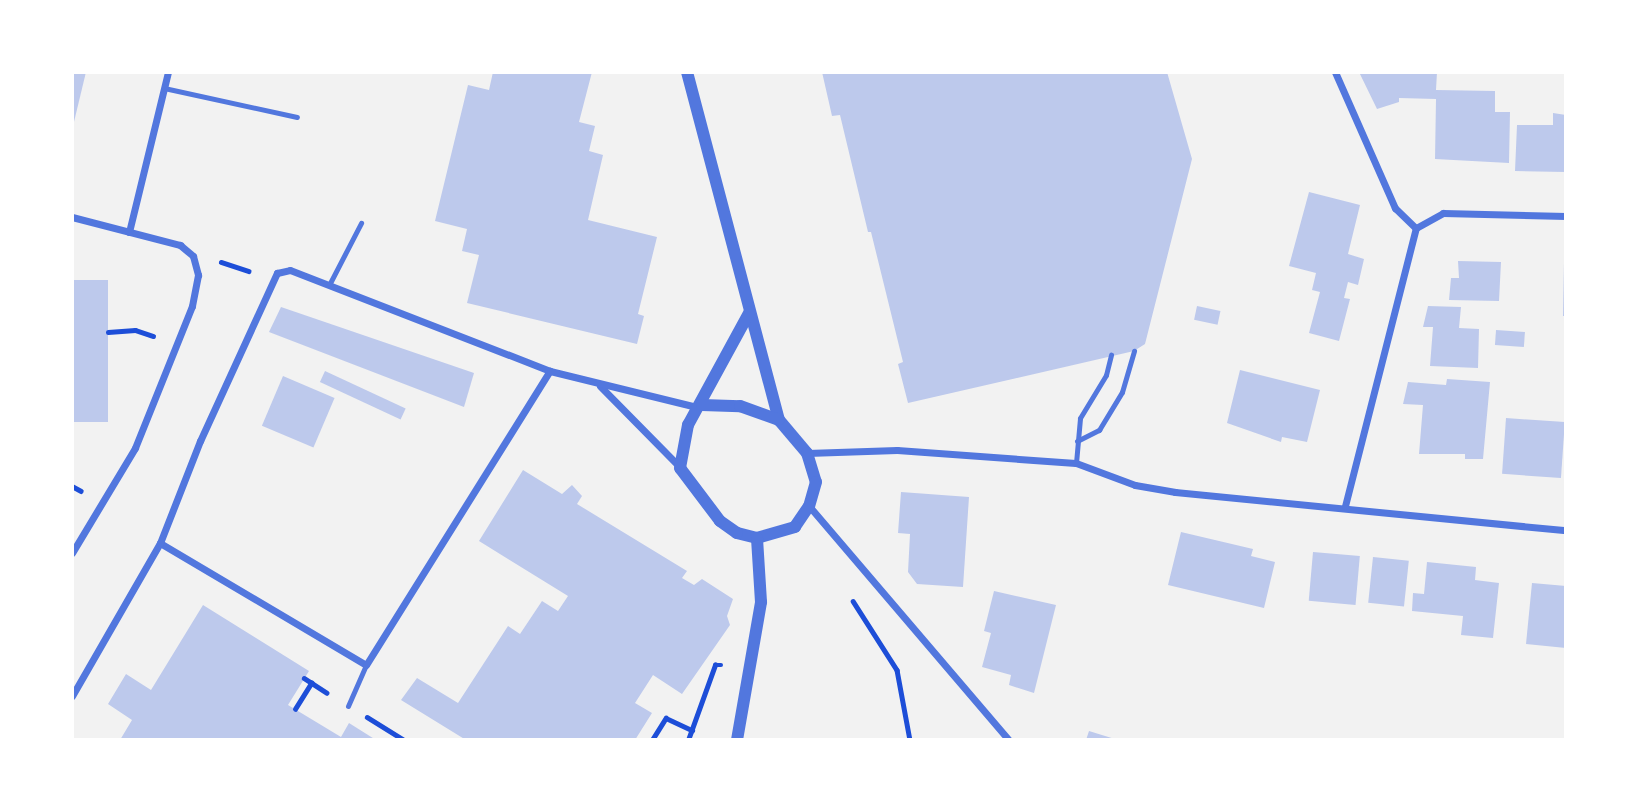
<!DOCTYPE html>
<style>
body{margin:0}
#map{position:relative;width:1638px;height:812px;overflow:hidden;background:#f2f2f2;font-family:"PT Sans Narrow",sans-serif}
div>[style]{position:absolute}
.building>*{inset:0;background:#bdc9ec;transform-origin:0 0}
.path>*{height:4.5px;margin:-2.25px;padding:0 2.25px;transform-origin:2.25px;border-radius:2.25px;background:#1d4ed8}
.service>*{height:5px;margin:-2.5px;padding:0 2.5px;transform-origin:2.5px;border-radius:2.5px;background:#5277de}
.minor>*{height:7px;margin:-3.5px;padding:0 3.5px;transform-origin:3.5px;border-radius:3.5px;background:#5277de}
.tertiary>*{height:12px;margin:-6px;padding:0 6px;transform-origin:6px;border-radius:6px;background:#5277de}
span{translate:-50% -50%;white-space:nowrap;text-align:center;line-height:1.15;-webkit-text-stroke:7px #fff;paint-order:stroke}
.frame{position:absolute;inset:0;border:74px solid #fff;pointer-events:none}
</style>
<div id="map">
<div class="building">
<div style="clip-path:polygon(72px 72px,86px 72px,73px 126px,72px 126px)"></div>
<div style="clip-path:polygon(493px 72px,592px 72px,579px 122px,595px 126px,589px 151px,603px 155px,588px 220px,657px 237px,638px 314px,644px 316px,637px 344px,467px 303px,479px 255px,462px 251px,467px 229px,435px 221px,468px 85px,489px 90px)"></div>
<div style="clip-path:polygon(822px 72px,1167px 72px,1192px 159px,1145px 344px,1134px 351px,908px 403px,898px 364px,903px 362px,871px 232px,868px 232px,840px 115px,832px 116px)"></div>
<div style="clip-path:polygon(1359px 72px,1437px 72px,1436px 90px,1495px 91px,1495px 112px,1510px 112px,1509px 163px,1435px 159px,1436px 99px,1399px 98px,1399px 102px,1377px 109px)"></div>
<div style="clip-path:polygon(1553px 113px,1566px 115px,1566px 172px,1515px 171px,1517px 125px,1553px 125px)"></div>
<div style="clip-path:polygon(1309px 192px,1360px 205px,1348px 254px,1364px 259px,1358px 285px,1348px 282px,1344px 298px,1350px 299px,1339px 341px,1309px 333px,1320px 292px,1312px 290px,1316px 273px,1289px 266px)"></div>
<div style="clip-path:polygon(1458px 261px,1501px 262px,1499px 301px,1449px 300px,1451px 278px,1459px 278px)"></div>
<div style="clip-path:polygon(1564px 263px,1566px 263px,1566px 316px,1563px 316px)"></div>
<div style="left:72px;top:280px;width:36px;height:142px"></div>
<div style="left:1197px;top:306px;width:24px;height:14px;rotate:12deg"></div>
<div style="clip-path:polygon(1428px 306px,1461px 307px,1459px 328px,1479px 329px,1478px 368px,1430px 366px,1433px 327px,1423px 327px)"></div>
<div style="clip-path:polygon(281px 307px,474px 373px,464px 407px,269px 332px)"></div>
<div style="left:1496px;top:330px;width:29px;height:15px;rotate:4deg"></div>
<div style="clip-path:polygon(1240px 370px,1320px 390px,1307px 442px,1282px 437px,1281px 442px,1227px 423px)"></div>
<div style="left:325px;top:371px;width:89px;height:12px;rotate:25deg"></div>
<div style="left:283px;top:376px;width:56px;height:54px;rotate:23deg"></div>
<div style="clip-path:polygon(1447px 379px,1490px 382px,1483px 459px,1465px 459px,1465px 454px,1419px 454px,1423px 405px,1403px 404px,1408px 382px,1446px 385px)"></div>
<div style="left:1506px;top:418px;width:59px;height:56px;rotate:4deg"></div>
<div style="clip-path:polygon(523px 470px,562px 494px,572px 485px,582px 496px,577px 504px,687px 571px,682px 578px,694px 585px,702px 579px,733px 599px,727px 616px,730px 625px,682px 694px,653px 675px,635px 703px,652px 713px,635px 740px,466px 740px,401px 700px,417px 678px,458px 703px,508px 626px,520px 634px,542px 601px,558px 611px,568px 596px,479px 541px)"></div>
<div style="clip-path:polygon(901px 492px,969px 497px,963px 587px,917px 584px,908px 572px,910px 534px,898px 533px)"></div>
<div style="clip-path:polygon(1181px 532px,1253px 549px,1251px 556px,1275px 562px,1264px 608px,1168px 585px)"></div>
<div style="left:1313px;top:552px;width:47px;height:49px;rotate:5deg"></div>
<div style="left:1373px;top:557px;width:36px;height:46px;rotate:6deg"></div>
<div style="clip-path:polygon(1427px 562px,1476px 567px,1475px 580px,1499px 583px,1493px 638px,1461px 635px,1463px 616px,1412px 611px,1413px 593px,1424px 594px)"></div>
<div style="clip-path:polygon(1532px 583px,1566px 586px,1566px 648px,1526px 644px)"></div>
<div style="clip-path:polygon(994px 591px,1056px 605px,1034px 693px,1009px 685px,1011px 675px,982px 667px,991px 633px,984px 631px)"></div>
<div style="clip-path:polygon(203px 605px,309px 671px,288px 705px,341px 737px,349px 723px,376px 740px,120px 740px,132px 720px,108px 704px,126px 674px,151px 690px)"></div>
<div style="clip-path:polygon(1089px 731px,1118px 740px,1086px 740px)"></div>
</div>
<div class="path">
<div style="left:221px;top:262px;width:29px;rotate:18deg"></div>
<div style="left:108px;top:332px;width:27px;rotate:-4deg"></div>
<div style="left:135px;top:330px;width:19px;rotate:18deg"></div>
<div style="left:72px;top:486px;width:10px;rotate:29deg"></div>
<div style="left:853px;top:601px;width:82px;rotate:57.5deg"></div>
<div style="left:897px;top:670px;width:71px;rotate:79.5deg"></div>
<div style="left:304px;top:678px;width:27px;rotate:33deg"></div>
<div style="left:295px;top:709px;width:31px;rotate:-58deg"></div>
<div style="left:367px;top:717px;width:44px;rotate:31.9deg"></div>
<div style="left:652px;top:740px;width:26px;rotate:-58deg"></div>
<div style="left:666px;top:718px;width:29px;rotate:25deg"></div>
<div style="left:688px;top:740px;width:80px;rotate:-70.2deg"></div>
<div style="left:715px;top:665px;width:6px"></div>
</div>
<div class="service">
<div style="left:164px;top:88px;width:136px;rotate:12.3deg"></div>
<div style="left:329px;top:285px;width:70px;rotate:-62.7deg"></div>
<div style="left:1077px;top:441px;width:25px;rotate:-27deg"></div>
<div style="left:1099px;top:430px;width:44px;rotate:-58.8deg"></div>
<div style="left:1122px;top:392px;width:43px;rotate:-73.7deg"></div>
<div style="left:1076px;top:463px;width:45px;rotate:-84.9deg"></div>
<div style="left:1080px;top:418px;width:50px;rotate:-58.8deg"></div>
<div style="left:1106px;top:375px;width:21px;rotate:-76deg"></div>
<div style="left:348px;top:706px;width:45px;rotate:-66.3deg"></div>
</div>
<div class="minor">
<div style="left:1335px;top:72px;width:149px;rotate:66.2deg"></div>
<div style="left:1395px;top:208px;width:29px;rotate:44deg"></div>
<div style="left:72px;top:217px;width:112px;rotate:14.5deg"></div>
<div style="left:180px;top:245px;width:17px;rotate:40deg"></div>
<div style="left:193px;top:256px;width:20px;rotate:75deg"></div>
<div style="left:198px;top:275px;width:32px;rotate:101deg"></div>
<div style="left:192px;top:306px;width:153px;rotate:111.9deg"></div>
<div style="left:135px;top:448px;width:122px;rotate:121deg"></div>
<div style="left:129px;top:232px;width:165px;rotate:-76.3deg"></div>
<div style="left:600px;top:386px;width:114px;rotate:45.4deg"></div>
<div style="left:807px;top:453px;width:90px;rotate:-1.9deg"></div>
<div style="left:897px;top:450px;width:179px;rotate:4.2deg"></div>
<div style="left:1076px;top:463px;width:63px;rotate:20.4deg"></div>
<div style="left:1135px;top:485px;width:41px;rotate:9.9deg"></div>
<div style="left:1175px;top:492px;width:393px;rotate:5.6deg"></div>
<div style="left:809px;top:506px;width:308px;rotate:49.5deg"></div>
<div style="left:1345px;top:506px;width:287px;rotate:-75.7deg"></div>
<div style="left:1416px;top:228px;width:31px;rotate:-29deg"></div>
<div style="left:1443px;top:213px;width:123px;rotate:1.4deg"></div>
<div style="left:160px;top:543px;width:239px;rotate:30.6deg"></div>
<div style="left:366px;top:665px;width:347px;rotate:-58deg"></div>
<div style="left:72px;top:696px;width:177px;rotate:-60.1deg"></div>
<div style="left:160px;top:543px;width:110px;rotate:-68.6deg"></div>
<div style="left:200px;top:441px;width:185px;rotate:-65.4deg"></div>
<div style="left:277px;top:273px;width:13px;rotate:-13deg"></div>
<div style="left:290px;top:270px;width:279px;rotate:21.2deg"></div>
<div style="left:550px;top:371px;width:151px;rotate:13.8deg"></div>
</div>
<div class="tertiary">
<div style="left:687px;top:72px;width:360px;rotate:75.2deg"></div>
<div style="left:779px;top:420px;width:43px;rotate:49.7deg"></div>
<div style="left:807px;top:453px;width:30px;rotate:73deg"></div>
<div style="left:816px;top:482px;width:25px;rotate:106deg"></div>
<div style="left:809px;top:506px;width:25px;rotate:124deg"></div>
<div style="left:795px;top:527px;width:40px;rotate:164deg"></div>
<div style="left:757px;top:538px;width:21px;rotate:-166deg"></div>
<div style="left:737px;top:533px;width:21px;rotate:-145deg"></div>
<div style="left:720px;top:521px;width:66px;rotate:-127deg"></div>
<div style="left:680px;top:468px;width:44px;rotate:-79.5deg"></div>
<div style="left:688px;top:425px;width:128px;rotate:-61.4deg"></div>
<div style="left:702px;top:405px;width:38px;rotate:2deg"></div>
<div style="left:740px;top:406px;width:41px;rotate:19.7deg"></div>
<div style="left:737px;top:740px;width:140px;rotate:-80.1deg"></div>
<div style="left:761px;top:602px;width:64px;rotate:-93.6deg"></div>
</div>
<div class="frame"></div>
</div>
